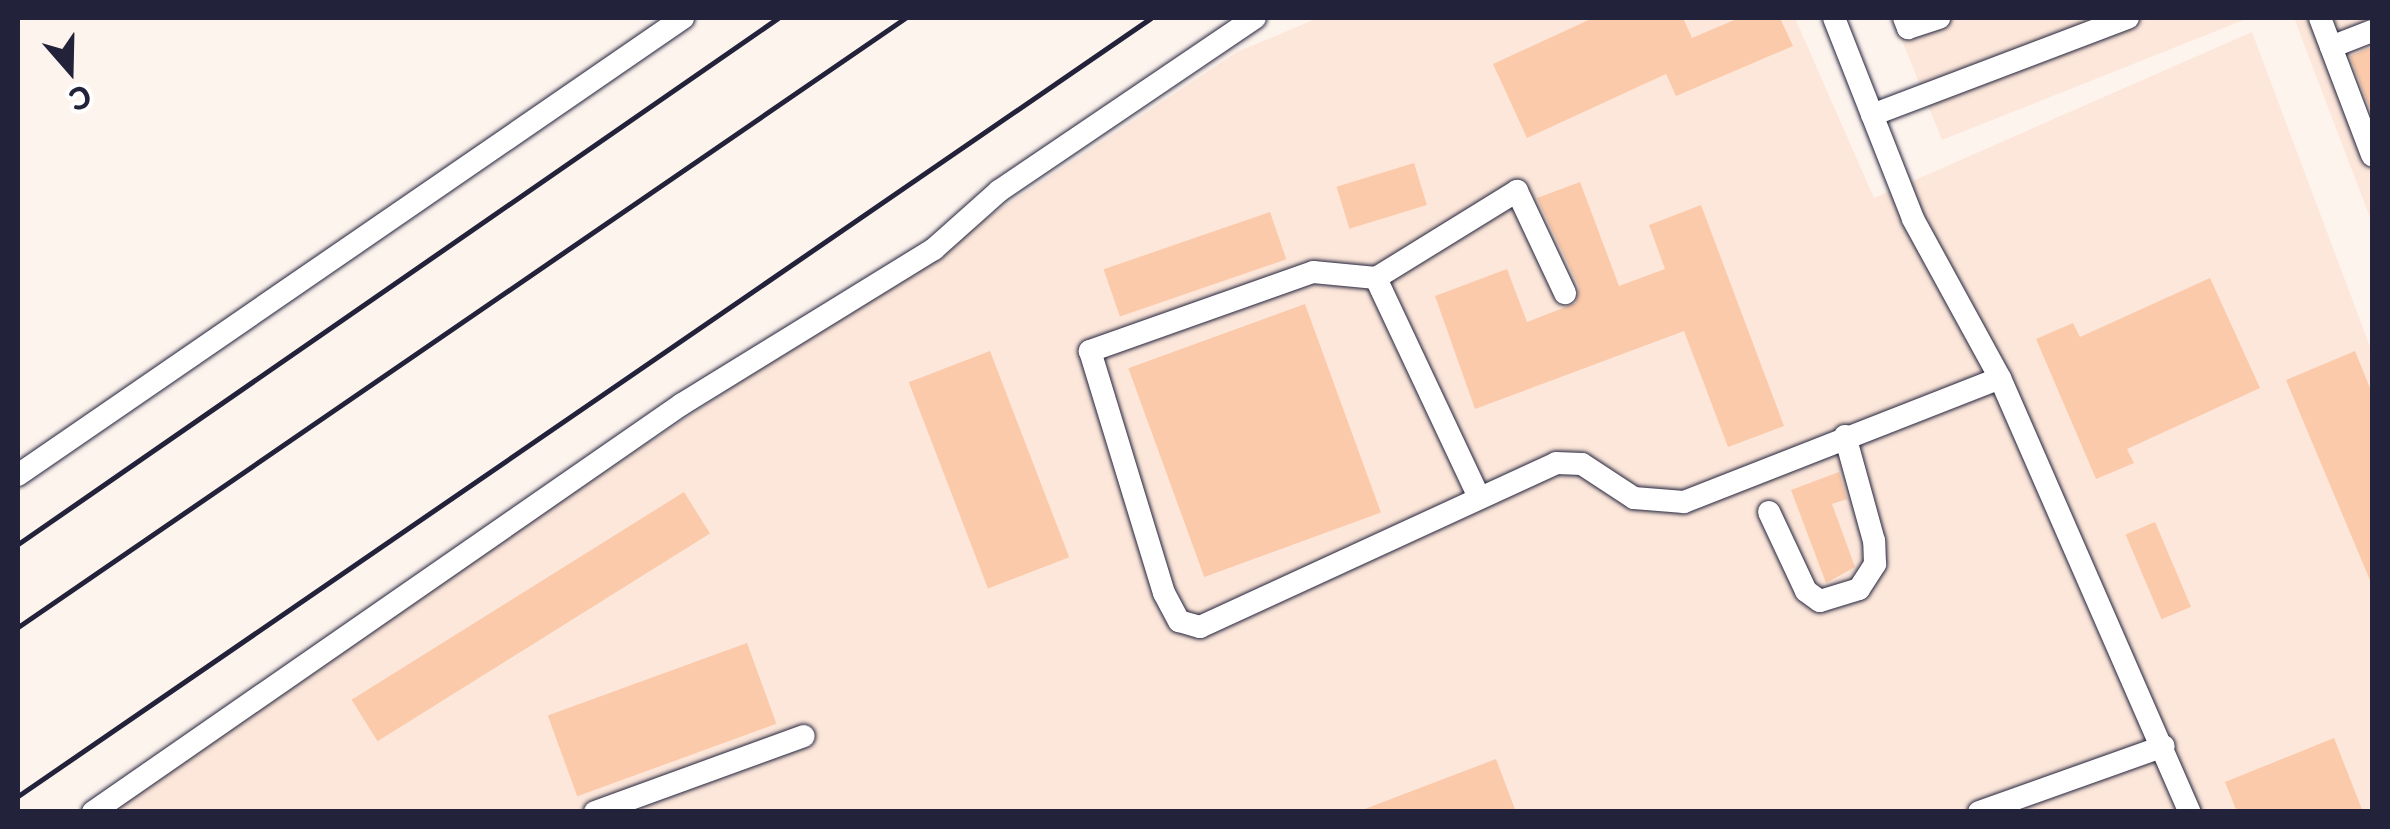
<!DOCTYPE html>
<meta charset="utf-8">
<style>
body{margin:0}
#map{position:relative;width:2390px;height:829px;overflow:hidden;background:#fef4ee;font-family:"Playpen Sans",sans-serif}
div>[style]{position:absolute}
.built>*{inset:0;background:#fde7da}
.building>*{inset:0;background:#fbcaaa;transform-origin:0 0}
.roads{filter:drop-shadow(0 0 2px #22223b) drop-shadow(0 0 2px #22223b)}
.minor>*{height:22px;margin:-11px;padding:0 11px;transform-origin:11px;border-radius:11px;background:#fff}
.rail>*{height:5px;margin:-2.5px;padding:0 2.5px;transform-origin:2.5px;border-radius:2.5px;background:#22223b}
span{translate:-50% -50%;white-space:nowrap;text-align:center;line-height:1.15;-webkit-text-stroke:8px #fff;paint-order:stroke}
.frame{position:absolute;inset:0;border:20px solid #22223b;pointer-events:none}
.north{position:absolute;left:20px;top:20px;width:100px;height:100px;-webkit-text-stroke:8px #fff;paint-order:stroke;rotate:160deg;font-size:28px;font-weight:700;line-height:40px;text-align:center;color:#22223b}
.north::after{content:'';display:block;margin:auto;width:35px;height:45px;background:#22223b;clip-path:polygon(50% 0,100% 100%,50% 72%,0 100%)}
</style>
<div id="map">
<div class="built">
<div style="clip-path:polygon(1318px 18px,1795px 18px,1874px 198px,2252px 32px,2372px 352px,2372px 811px,92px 812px,1237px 52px)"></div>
<div style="clip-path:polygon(1893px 18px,2249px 18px,1942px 140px)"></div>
<div style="clip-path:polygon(2294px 18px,2372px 18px,2372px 223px)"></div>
</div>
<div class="building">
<div style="clip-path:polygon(1593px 18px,1683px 18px,1692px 38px,1739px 18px,1780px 18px,1793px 46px,1676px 96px,1666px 74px,1527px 138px,1493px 64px)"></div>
<div style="clip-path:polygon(2372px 47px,2372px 114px,2350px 56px)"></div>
<div style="left:1414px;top:163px;width:44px;height:81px;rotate:73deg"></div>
<div style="clip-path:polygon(1580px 182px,1619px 286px,1665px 269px,1649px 225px,1701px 205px,1784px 426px,1728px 447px,1684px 331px,1475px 409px,1435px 296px,1507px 269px,1527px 322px,1576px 303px,1579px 287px,1537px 198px)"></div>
<div style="left:1270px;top:212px;width:50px;height:176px;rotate:71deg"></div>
<div style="clip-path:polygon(2210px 278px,2260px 388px,2127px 449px,2134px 463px,2096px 479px,2036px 339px,2073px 323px,2080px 337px)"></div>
<div style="left:1305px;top:304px;width:222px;height:188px;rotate:70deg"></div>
<div style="left:990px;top:351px;width:221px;height:87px;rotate:69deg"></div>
<div style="clip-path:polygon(2355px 351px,2372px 393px,2372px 585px,2286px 380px)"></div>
<div style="clip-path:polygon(1839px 472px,1847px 499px,1832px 504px,1855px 567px,1826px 583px,1791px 490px)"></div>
<div style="left:684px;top:492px;width:49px;height:392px;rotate:58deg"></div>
<div style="left:2155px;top:522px;width:92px;height:32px;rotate:67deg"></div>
<div style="left:747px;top:643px;width:86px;height:212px;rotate:70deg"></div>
<div style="clip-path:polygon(2334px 738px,2363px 812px,2237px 812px,2225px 782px)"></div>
<div style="clip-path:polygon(1496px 759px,1516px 812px,1362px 812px,1362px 810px)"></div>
</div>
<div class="roads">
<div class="minor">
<div style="left:1834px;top:18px;width:216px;rotate:68.5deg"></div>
<div style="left:1913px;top:219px;width:181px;rotate:61.3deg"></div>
<div style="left:2000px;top:378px;width:474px;rotate:66.4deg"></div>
<div style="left:1904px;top:18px;width:11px;rotate:68deg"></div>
<div style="left:1908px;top:28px;width:33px;rotate:-18deg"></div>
<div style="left:2320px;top:18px;width:147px;rotate:69.2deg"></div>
<div style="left:2331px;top:47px;width:44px;rotate:-21.3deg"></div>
<div style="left:1872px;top:115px;width:274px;rotate:-20.8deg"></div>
<div style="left:1376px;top:278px;width:166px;rotate:-31.7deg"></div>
<div style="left:1517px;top:191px;width:113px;rotate:64.8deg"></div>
<div style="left:18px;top:475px;width:807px;rotate:-34.5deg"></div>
<div style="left:1477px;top:493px;width:238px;rotate:-115.2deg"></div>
<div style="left:1376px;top:278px;width:63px;rotate:-174.6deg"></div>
<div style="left:1313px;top:272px;width:237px;rotate:160.5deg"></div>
<div style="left:1090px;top:351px;width:253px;rotate:73deg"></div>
<div style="left:1164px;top:593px;width:32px;rotate:62deg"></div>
<div style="left:1179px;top:621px;width:22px;rotate:16deg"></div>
<div style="left:1200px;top:627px;width:392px;rotate:-24.7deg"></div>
<div style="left:1556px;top:463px;width:26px;rotate:2deg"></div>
<div style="left:1582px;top:464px;width:62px;rotate:33.2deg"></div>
<div style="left:1634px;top:498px;width:50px;rotate:4.6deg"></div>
<div style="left:1684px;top:502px;width:339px;rotate:-21.4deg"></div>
<div style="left:1769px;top:512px;width:87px;rotate:64.9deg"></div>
<div style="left:1806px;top:591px;width:17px;rotate:36deg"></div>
<div style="left:1820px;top:601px;width:41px;rotate:-17.1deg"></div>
<div style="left:1859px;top:589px;width:30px;rotate:-57deg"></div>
<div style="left:1875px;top:564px;width:23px;rotate:-92deg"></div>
<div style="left:1874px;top:541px;width:109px;rotate:-105.4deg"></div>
<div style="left:93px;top:812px;width:717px;rotate:-34.71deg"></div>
<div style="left:682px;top:404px;width:296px;rotate:-31.6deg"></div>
<div style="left:934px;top:249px;width:87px;rotate:-41.7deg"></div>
<div style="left:999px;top:191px;width:309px;rotate:-34.1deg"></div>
<div style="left:595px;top:812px;width:222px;rotate:-20deg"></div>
<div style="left:1979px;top:812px;width:196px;rotate:-19.6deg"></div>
</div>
</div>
<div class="rail">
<div style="left:18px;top:544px;width:924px;rotate:-34.69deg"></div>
<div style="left:18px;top:627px;width:1076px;rotate:-34.47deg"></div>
<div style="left:18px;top:796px;width:1374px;rotate:-34.48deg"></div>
</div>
<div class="frame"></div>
<div class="north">С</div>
</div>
